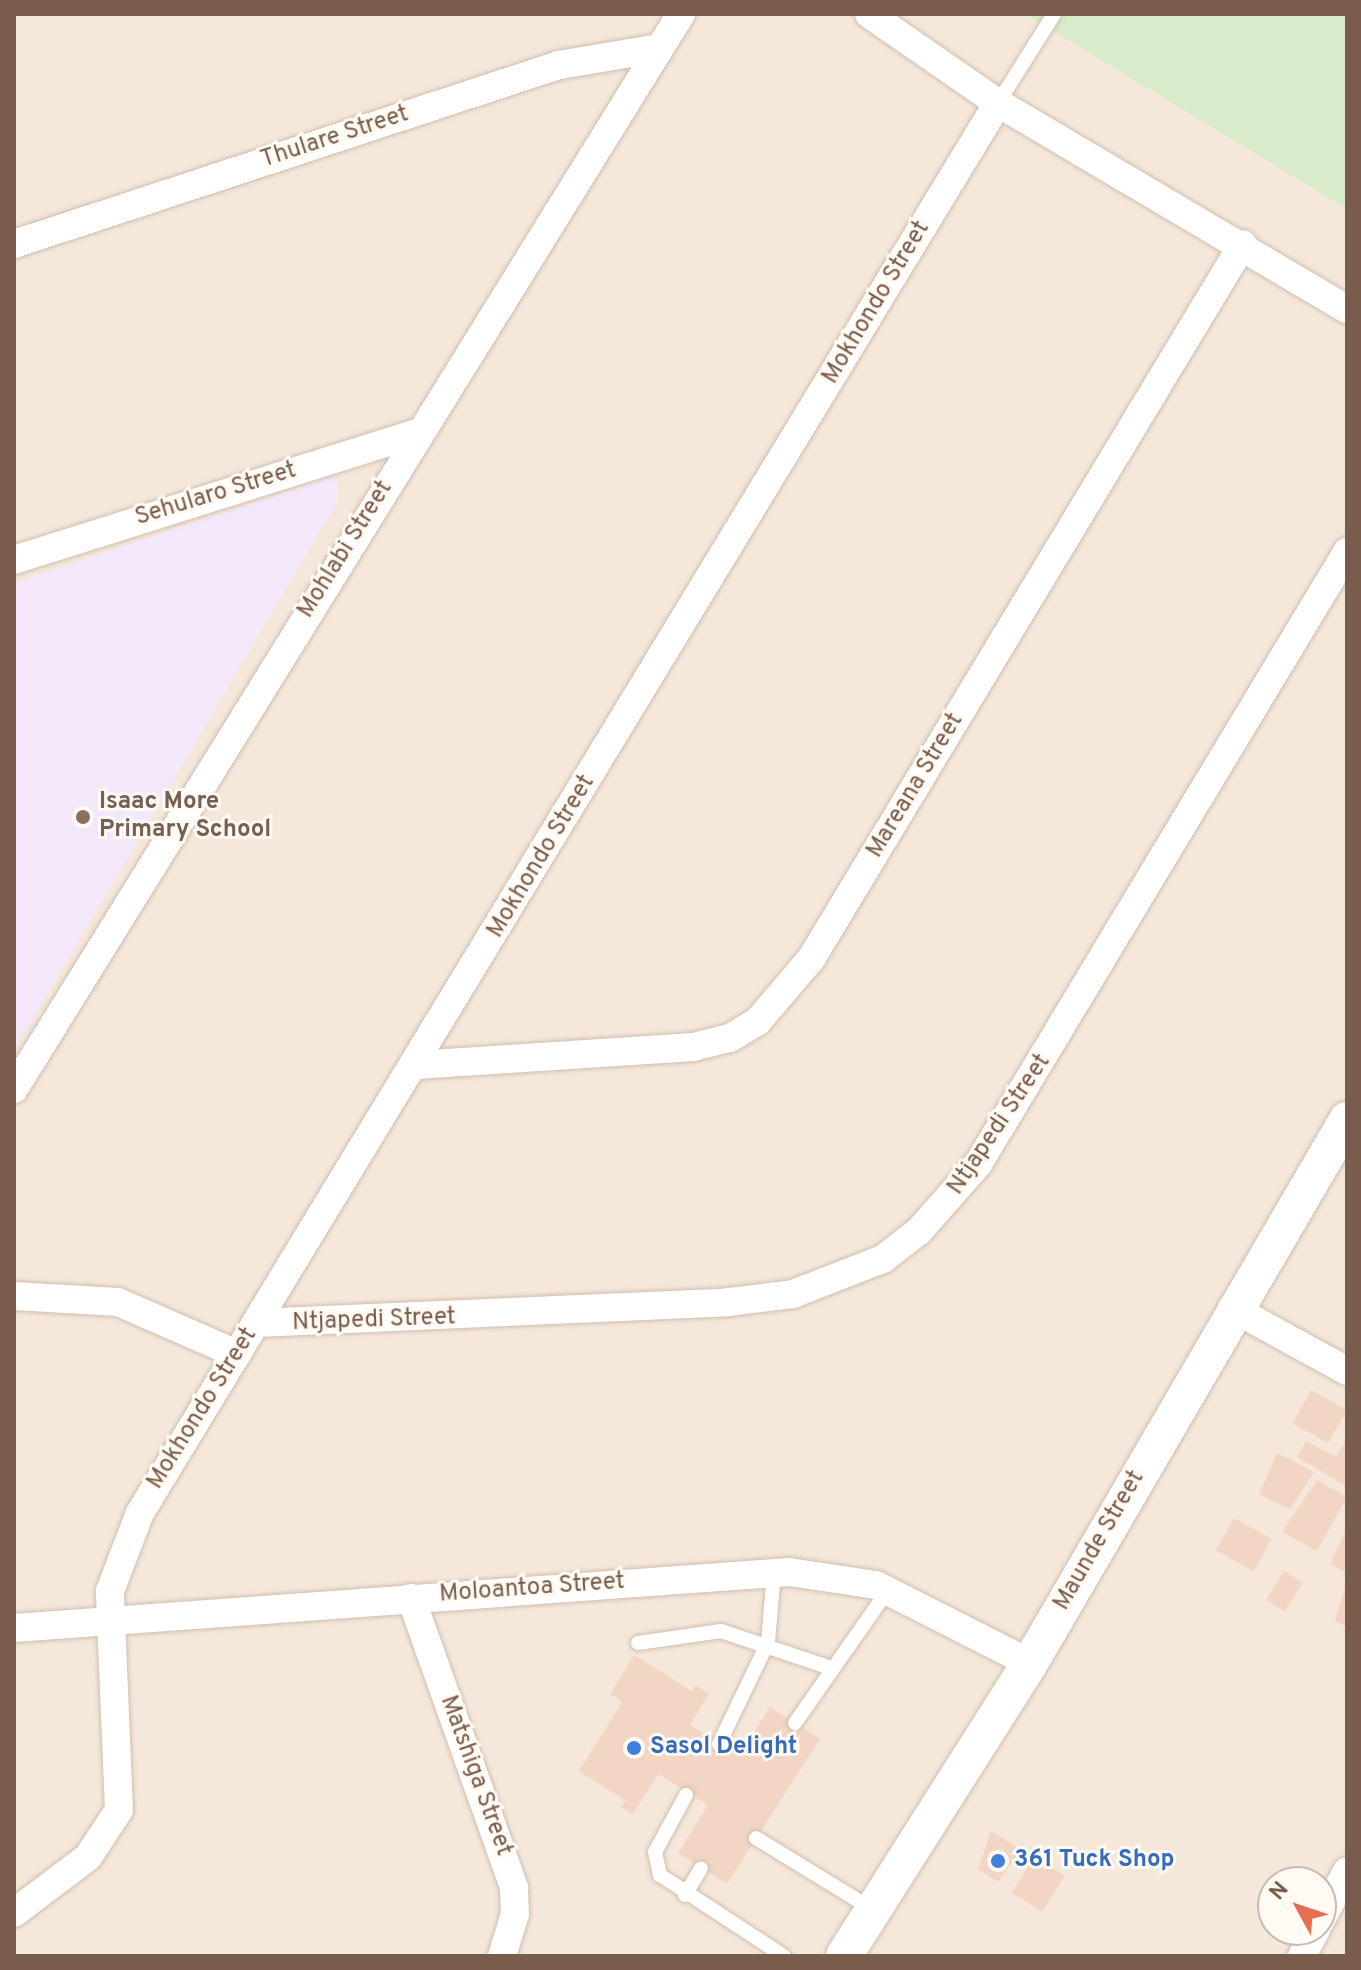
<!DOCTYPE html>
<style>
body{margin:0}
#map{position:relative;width:1361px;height:1970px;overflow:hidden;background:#fdf6ec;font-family:Overpass,sans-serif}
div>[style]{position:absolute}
.residential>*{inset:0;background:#f5e8da}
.education>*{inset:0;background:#f3e8fa}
.green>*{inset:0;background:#d8ecc9}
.building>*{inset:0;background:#f3d5c3;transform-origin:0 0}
.roads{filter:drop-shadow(0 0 2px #d1beb0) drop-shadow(0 0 2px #d1beb0)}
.service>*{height:14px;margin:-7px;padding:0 7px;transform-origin:7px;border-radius:7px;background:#fff}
.minor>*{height:28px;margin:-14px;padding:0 14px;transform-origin:14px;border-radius:14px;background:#fff}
.tertiary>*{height:36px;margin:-18px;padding:0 18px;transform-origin:18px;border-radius:18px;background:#fff}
.dots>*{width:22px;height:22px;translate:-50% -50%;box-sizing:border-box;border:4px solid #fffaf3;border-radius:50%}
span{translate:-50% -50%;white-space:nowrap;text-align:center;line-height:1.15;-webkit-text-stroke:6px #fffaf3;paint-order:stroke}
.street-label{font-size:24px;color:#7a5c4d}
.education-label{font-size:24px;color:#785e54;font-weight:700}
.left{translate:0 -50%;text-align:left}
.shop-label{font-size:24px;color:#366cbe;font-weight:700}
.frame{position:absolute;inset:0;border:16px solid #7a5c4d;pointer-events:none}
.north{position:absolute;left:1257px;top:1866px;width:80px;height:80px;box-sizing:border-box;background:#fffaf3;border:2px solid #cabbb1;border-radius:50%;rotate:310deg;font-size:22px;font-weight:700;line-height:32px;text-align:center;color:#7a5c4d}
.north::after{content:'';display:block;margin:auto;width:28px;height:36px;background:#e76f51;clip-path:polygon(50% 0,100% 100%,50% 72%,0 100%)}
</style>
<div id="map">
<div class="residential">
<div style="clip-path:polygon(evenodd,14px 14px,1347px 14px,1347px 1956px,14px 1956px,14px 14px,1273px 1882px,1321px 1882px,1321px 1930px,1273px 1930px,1273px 1882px)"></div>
</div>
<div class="education">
<div style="clip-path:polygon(336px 475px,338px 500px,14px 1051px,14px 583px)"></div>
</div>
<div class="green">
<div style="clip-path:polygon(1025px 14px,1347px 14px,1347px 209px)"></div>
</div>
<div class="building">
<div style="left:1311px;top:1390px;width:41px;height:38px;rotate:29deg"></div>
<div style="clip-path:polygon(1347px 1439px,1346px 1486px,1297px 1457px,1306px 1441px,1336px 1457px)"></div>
<div style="clip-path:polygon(1277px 1453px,1314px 1472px,1290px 1509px,1259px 1494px)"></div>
<div style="clip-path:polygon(1317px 1480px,1347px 1497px,1317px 1551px,1282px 1532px)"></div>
<div style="left:1234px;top:1518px;width:43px;height:37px;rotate:29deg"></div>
<div style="clip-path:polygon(1347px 1528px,1347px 1573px,1330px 1564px)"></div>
<div style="left:1284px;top:1571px;width:22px;height:34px;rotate:32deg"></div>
<div style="clip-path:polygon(1347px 1581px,1347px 1627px,1335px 1621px)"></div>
<div style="clip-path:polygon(634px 1655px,692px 1691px,696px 1685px,709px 1694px,690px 1725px,739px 1756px,770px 1707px,820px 1739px,727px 1884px,678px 1853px,708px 1805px,659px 1774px,633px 1814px,621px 1807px,626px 1801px,579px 1771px,622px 1702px,610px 1694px)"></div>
<div style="clip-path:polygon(991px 1831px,1021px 1849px,998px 1882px,978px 1869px)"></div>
<div style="left:1034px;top:1857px;width:36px;height:42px;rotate:32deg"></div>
</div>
<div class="roads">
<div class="service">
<div style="left:998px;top:103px;width:105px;rotate:-57.8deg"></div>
<div style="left:638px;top:1643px;width:84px;rotate:-8.2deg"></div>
<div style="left:721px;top:1631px;width:116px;rotate:18.6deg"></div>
<div style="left:795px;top:1723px;width:162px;rotate:-55deg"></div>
<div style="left:719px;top:1744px;width:113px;rotate:-64.3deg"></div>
<div style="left:768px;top:1642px;width:70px;rotate:-85.1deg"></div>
<div style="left:686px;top:1795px;width:65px;rotate:118.5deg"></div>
<div style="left:655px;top:1852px;width:24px;rotate:78deg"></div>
<div style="left:660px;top:1875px;width:148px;rotate:33.2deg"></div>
<div style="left:756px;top:1838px;width:136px;rotate:31.5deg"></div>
<div style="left:685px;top:1895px;width:31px;rotate:-59deg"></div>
</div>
<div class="minor">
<div style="left:869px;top:14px;width:157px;rotate:34.6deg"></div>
<div style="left:998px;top:103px;width:405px;rotate:30.6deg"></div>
<div style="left:14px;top:244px;width:574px;rotate:-18.18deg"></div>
<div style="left:559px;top:65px;width:101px;rotate:-9.6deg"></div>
<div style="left:14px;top:560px;width:423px;rotate:-17.5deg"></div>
<div style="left:416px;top:1065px;width:278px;rotate:-3.7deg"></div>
<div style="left:693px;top:1047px;width:38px;rotate:-14deg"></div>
<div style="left:730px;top:1038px;width:33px;rotate:-31deg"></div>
<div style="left:758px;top:1021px;width:82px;rotate:-49.5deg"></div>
<div style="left:811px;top:959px;width:835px;rotate:-58.86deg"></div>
<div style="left:14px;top:1089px;width:1265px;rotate:-58.18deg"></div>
<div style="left:14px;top:1296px;width:104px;rotate:3.3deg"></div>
<div style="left:118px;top:1302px;width:130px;rotate:23.6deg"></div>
<div style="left:1232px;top:1308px;width:131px;rotate:28.7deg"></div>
<div style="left:256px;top:1323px;width:473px;rotate:-2.5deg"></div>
<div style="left:729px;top:1302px;width:64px;rotate:-7.1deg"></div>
<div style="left:793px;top:1294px;width:97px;rotate:-21.3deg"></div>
<div style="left:883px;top:1259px;width:46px;rotate:-37.9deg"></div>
<div style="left:919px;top:1231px;width:89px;rotate:-48.6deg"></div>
<div style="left:978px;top:1164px;width:715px;rotate:-58.91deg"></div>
<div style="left:411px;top:1598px;width:308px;rotate:70.4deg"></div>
<div style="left:514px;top:1888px;width:26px;rotate:88deg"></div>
<div style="left:515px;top:1914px;width:44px;rotate:107.2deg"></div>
<div style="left:14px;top:1628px;width:777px;rotate:-4.13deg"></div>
<div style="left:789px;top:1572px;width:88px;rotate:8.5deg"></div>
<div style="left:876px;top:1585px;width:173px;rotate:26.9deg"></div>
<div style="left:14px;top:1913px;width:93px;rotate:-37.1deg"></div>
<div style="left:88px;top:1857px;width:56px;rotate:-56.6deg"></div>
<div style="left:119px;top:1810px;width:219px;rotate:-92.4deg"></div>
<div style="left:110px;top:1591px;width:84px;rotate:-69deg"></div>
<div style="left:140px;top:1513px;width:1651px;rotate:-58.68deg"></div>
<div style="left:1321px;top:1920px;width:55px;rotate:-62deg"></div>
<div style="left:1302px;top:1956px;width:30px;rotate:-62deg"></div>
</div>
<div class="tertiary">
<div style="left:844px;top:1956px;width:347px;rotate:-57.6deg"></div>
<div style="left:1030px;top:1663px;width:629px;rotate:-59.72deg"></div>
</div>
</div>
<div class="dots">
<div style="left:83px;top:817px;background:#8d6e63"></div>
<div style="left:634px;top:1748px;background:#3f7fe0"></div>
<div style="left:998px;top:1861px;background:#3f7fe0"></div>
</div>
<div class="street-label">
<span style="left:335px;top:138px;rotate:-18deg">Thulare Street</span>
<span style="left:877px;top:303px;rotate:-59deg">Mokhondo Street</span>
<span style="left:216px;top:495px;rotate:-17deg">Sehularo Street</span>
<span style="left:346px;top:550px;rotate:-58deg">Mohlabi Street</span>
<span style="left:916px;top:786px;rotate:-59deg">Mareana Street</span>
<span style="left:542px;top:857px;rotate:-59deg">Mokhondo Street</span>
<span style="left:1000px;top:1125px;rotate:-56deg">Ntjapedi Street</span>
<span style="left:374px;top:1321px;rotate:-2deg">Ntjapedi Street</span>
<span style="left:203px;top:1409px;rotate:-58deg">Mokhondo Street</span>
<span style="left:1100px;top:1541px;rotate:-60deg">Maunde Street</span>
<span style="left:532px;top:1589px;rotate:-4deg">Moloantoa Street</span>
<span style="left:475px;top:1776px;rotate:70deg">Matshiga Street</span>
</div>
<div class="education-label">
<span class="left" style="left:99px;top:817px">Isaac More<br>Primary School</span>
</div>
<div class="shop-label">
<span class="left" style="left:650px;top:1748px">Sasol Delight</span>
<span class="left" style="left:1014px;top:1861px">361 Tuck Shop</span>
</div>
<div class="frame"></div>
<div class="north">N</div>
</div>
